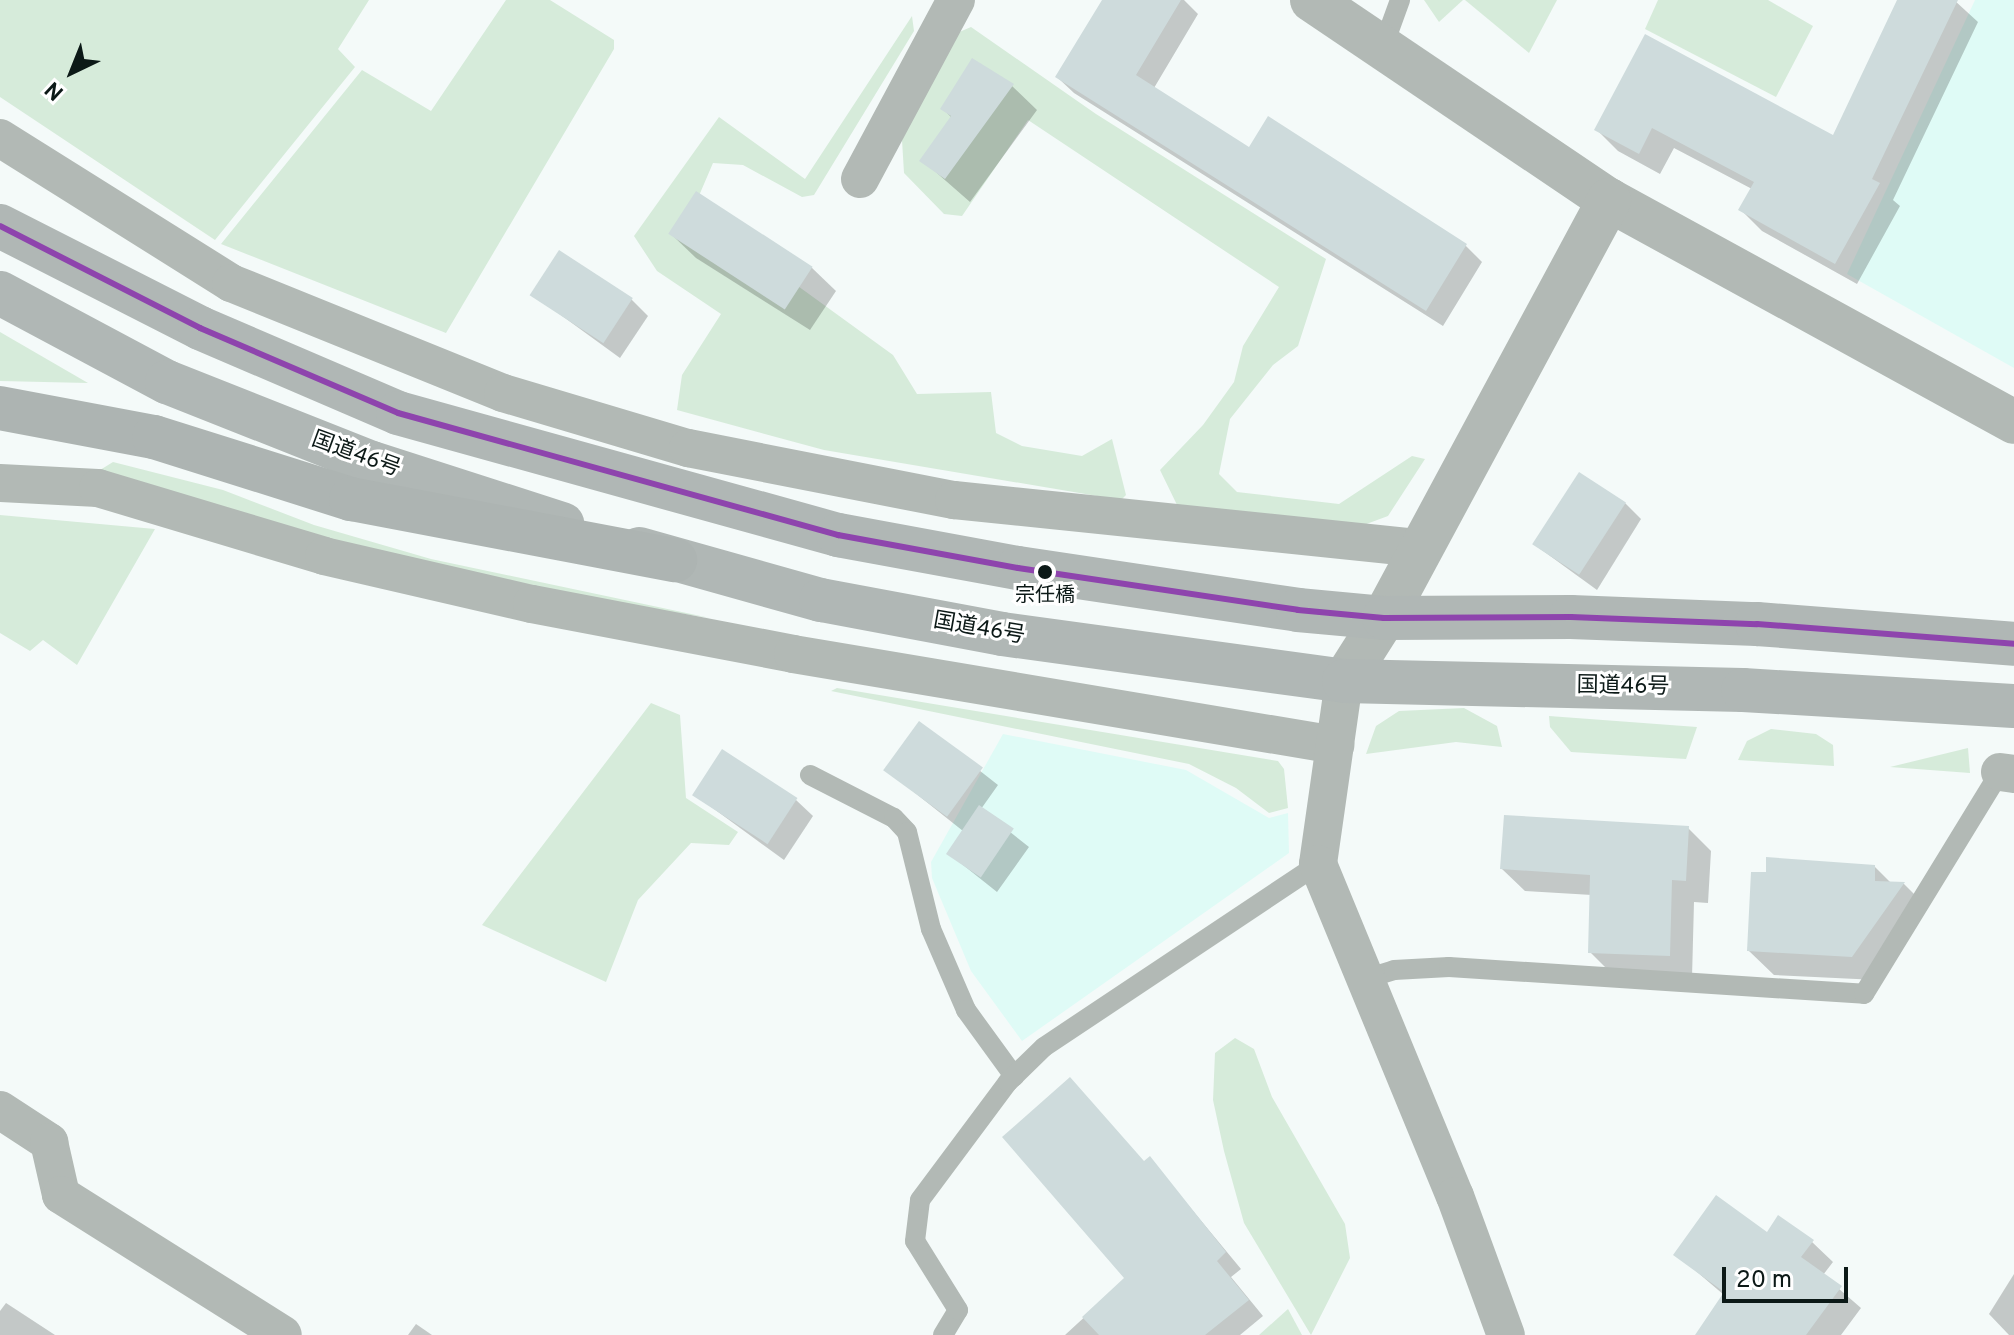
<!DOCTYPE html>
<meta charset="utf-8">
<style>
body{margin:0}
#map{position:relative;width:2014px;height:1335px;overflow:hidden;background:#f4faf9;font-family:Overpass,"Noto Sans JP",sans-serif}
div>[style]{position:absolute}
.built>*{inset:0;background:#dffbf6}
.green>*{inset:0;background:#d6ebda}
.shadow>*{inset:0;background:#0003}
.building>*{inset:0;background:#cedbdc;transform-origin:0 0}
.service>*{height:20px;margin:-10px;padding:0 10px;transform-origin:10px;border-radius:10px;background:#b2b9b5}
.minor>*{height:38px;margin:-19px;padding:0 19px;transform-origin:19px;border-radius:19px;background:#b2b9b5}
.tertiary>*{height:44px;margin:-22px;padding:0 22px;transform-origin:22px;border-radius:22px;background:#b2b9b5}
.trunk>*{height:44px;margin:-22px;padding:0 22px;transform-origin:22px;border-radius:22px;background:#b0b7b5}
.motorway>*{height:44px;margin:-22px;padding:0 22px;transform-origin:22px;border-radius:22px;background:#adb4b2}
.bus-1>*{height:6px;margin:-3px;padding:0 3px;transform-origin:3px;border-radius:3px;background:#8e44ad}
.dots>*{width:22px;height:22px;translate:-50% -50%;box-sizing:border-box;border:4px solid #fff;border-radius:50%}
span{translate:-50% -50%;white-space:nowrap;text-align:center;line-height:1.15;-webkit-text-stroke:6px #fff;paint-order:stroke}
.bus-label{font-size:20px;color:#0c1917}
.street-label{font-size:22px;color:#0c1917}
.north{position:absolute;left:32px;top:32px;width:80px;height:80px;-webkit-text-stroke:6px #fff;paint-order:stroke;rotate:223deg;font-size:22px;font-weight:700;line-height:32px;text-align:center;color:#0c1917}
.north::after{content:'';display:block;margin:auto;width:28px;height:36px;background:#0c1917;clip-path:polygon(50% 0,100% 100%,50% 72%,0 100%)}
.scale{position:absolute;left:1722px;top:1267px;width:126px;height:36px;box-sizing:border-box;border:4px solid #0c1917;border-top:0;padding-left:10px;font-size:24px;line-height:28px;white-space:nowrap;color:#0c1917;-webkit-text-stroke:6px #fff;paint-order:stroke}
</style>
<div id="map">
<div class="built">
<div style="clip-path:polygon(1975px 0,2014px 0,2014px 368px,1847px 274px)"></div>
<div style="clip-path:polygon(1003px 734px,1186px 770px,1269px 818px,1288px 813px,1289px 853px,1022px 1041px,971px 971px,932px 878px,931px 862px)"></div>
</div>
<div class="green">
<div style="clip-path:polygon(0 0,369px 0,338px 49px,355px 67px,215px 240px,0 97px)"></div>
<div style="clip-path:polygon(506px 0,550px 0,614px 40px,614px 49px,446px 333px,221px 244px,362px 70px,431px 111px)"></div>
<div style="clip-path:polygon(1424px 0,1463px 0,1439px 22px)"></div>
<div style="clip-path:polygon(1465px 0,1557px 0,1529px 53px)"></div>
<div style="clip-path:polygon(1658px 0,1768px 0,1813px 26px,1776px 97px,1645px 29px)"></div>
<div style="clip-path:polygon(912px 16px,914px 31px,814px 195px,802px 197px,743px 165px,713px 163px,695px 205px,711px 223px,893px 355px,917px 394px,991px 392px,996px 433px,1022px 446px,1082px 456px,1112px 439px,1126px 495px,1121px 500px,824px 450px,677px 410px,682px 375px,721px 314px,657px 271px,634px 236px,719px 117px,805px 179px)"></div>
<div style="clip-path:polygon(971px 27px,1096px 114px,1326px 259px,1298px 346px,1273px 365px,1230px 419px,1219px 474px,1237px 492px,1339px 504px,1412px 456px,1425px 459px,1388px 516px,1361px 526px,1179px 509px,1160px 470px,1203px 425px,1234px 382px,1243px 346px,1279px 287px,1028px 120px,962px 216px,944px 214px,904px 173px,902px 140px,957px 33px)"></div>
<div style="clip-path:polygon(0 332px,88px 383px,0 381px)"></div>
<div style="clip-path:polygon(113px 462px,223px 490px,314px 525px,431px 559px,710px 618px,542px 592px,336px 546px,92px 475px)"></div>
<div style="clip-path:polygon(0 515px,155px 529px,77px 665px,43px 640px,30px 651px,0 633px)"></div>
<div style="clip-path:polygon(837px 688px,1278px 761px,1284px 769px,1288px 808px,1269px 813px,1236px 788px,1189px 764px,831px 691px)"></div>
<div style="clip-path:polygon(651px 703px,680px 715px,686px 798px,738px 832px,729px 845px,691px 843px,638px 900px,606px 982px,482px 925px)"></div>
<div style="clip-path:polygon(1464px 708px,1497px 726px,1502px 747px,1456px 742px,1366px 754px,1376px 726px,1399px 711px)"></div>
<div style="clip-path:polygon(1549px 716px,1697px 727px,1686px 759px,1571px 752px,1550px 727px)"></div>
<div style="clip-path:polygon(1771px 729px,1816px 734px,1833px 745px,1834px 766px,1738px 760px,1747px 741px)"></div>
<div style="clip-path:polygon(1968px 748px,1970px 773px,1890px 767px)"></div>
<div style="clip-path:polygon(1235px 1038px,1254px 1049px,1272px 1097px,1345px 1224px,1350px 1258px,1311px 1335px,1244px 1223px,1224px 1151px,1213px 1100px,1215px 1053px)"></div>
<div style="clip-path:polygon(1288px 1309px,1302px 1335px,1259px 1335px)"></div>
</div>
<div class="shadow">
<div style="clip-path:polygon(1104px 0,1184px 0,1198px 14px,1154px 88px,1250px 150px,1465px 245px,1482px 262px,1443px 326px,1074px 93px,1057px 77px)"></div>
<div style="clip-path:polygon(1900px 0,1954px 0,1978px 22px,1893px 200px,1900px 206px,1857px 284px,1762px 231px,1741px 210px,1752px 189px,1674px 148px,1660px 174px,1618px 151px,1597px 130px,1645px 37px,1834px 138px)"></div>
<div style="clip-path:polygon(1012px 86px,1037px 110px,970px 202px,922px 160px,952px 118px,942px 108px)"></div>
<div style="clip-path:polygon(671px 234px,811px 267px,836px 291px,810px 330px,696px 258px)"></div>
<div style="clip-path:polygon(532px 294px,631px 299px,648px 316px,620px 358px)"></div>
<div style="clip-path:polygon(1625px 503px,1641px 519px,1597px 590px,1535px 545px)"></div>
<div style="clip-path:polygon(919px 723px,998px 785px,981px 809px,1029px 847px,997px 892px,948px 853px,963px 831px,885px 769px)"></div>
<div style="clip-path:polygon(695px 795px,796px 800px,813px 816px,784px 860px)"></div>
<div style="clip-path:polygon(1688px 828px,1711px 851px,1708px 903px,1694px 902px,1692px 978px,1613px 975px,1590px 952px,1592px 895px,1525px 891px,1502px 869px)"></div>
<div style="clip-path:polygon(1874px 866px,1891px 883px,1904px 884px,1928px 908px,1877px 980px,1774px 975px,1749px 951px)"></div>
<div style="clip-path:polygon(1150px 1159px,1241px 1269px,1231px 1277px,1263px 1316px,1240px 1335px,1065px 1335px,1127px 1278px,1145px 1163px)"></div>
<div style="clip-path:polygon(1768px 1234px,1812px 1242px,1833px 1262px,1823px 1275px,1861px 1308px,1841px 1335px,1705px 1335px,1724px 1295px,1676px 1254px)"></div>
<div style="clip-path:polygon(2014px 1274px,2014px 1335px,2009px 1335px,1989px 1314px)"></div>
<div style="clip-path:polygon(6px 1303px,55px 1335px,0 1335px,0 1311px)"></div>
<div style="clip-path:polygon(416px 1324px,432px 1335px,408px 1335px)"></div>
</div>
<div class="building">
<div style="clip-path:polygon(1102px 0,1181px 0,1136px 75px,1249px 147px,1268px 116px,1467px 244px,1426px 311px,1055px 77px)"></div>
<div style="clip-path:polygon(1897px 0,1958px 0,1872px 179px,1880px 183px,1835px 264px,1738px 210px,1754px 182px,1652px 128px,1639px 154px,1594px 130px,1645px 34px,1833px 135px)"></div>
<div style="clip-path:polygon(972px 58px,1014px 84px,945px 179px,919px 161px,951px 116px,940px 109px)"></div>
<div style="left:696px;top:191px;width:139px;height:51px;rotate:33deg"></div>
<div style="left:559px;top:250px;width:88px;height:54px;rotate:33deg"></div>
<div style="left:1579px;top:472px;width:56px;height:86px;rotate:33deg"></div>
<div style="left:919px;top:721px;width:79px;height:61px;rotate:36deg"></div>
<div style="left:722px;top:749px;width:90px;height:55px;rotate:33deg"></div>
<div style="left:979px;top:805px;width:42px;height:59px;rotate:34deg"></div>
<div style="clip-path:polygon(1504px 815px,1689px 826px,1686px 881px,1672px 880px,1670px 956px,1588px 953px,1590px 875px,1500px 869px)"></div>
<div style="clip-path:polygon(1766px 857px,1875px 865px,1875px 881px,1905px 882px,1852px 957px,1747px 951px,1751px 872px,1766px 872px)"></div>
<div style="clip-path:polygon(1070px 1077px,1144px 1161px,1150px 1156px,1226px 1252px,1217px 1261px,1249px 1300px,1205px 1335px,1099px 1335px,1082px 1317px,1124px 1278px,1002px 1137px)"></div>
<div style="clip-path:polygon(1716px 1195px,1767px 1232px,1778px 1215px,1814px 1240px,1801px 1257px,1842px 1286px,1806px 1335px,1695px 1335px,1724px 1292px,1673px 1255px)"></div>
</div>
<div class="service">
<div style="left:1383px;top:47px;width:50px;rotate:-70.1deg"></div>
<div style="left:810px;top:775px;width:94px;rotate:27.1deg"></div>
<div style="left:894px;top:818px;width:19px;rotate:47deg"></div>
<div style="left:907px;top:832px;width:100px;rotate:76.1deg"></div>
<div style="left:931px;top:929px;width:88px;rotate:66.6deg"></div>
<div style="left:966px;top:1010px;width:82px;rotate:54deg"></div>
<div style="left:1365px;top:979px;width:30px;rotate:-17deg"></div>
<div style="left:1394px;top:970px;width:55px;rotate:-3.1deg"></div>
<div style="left:1449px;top:967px;width:416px;rotate:3.7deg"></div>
<div style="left:1864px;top:994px;width:260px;rotate:-58.5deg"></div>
<div style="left:943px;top:1335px;width:29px;rotate:-59deg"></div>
<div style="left:958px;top:1310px;width:81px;rotate:-121.9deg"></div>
<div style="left:915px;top:1241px;width:41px;rotate:-83deg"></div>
<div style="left:920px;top:1200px;width:147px;rotate:-53.3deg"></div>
<div style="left:1008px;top:1082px;width:50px;rotate:-44.2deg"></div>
<div style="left:1044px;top:1047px;width:329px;rotate:-33.7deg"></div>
</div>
<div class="minor">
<div style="left:0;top:138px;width:273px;rotate:32.1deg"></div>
<div style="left:231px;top:283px;width:293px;rotate:22deg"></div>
<div style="left:503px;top:393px;width:193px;rotate:16.6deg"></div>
<div style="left:688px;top:448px;width:271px;rotate:11.1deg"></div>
<div style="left:954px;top:500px;width:470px;rotate:5.9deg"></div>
<div style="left:860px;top:179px;width:203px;rotate:-61.8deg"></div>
<div style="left:0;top:483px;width:98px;rotate:2.9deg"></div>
<div style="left:98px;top:488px;width:236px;rotate:16.7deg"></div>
<div style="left:324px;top:556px;width:213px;rotate:13deg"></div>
<div style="left:532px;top:604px;width:266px;rotate:10.8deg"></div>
<div style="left:793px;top:654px;width:550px;rotate:9.53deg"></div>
<div style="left:1344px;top:681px;width:185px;rotate:98.1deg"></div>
<div style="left:1318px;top:864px;width:359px;rotate:67.6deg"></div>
<div style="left:1455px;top:1196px;width:148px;rotate:69.9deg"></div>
<div style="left:2000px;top:772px;width:14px;rotate:8deg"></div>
<div style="left:0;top:1110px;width:59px;rotate:33.1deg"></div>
<div style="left:49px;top:1142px;width:54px;rotate:77.2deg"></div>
<div style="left:61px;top:1195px;width:262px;rotate:32.2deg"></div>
</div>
<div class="tertiary">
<div style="left:1312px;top:0;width:358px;rotate:34deg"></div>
<div style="left:1609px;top:200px;width:462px;rotate:28.7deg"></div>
<div style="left:1344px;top:681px;width:75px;rotate:-57.6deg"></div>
<div style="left:1384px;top:618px;width:475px;rotate:-61.7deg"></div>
</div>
<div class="trunk">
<div style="left:0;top:226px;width:225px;rotate:27deg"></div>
<div style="left:200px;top:328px;width:215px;rotate:23.2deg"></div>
<div style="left:398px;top:413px;width:457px;rotate:15.5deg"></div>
<div style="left:838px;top:535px;width:183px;rotate:10.4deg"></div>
<div style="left:1018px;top:568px;width:283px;rotate:8.5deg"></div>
<div style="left:1298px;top:610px;width:86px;rotate:5.3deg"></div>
<div style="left:1384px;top:618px;width:187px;rotate:-0.3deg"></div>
<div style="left:1571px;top:617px;width:186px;rotate:2.2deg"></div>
<div style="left:1757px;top:624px;width:258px;rotate:4.4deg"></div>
<div style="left:0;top:293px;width:189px;rotate:28.1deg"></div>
<div style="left:167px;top:382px;width:220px;rotate:21.6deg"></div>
<div style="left:372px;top:463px;width:200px;rotate:17.8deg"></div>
<div style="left:639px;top:549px;width:189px;rotate:15.7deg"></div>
<div style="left:821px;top:600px;width:184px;rotate:10.6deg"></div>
<div style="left:1002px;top:634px;width:345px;rotate:7.8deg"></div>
<div style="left:1344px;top:681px;width:399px;rotate:1.3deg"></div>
<div style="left:1743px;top:690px;width:271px;rotate:3.4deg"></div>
</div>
<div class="motorway">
<div style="left:0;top:408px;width:157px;rotate:10.7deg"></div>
<div style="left:154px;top:437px;width:207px;rotate:17.5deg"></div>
<div style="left:351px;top:499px;width:330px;rotate:10.7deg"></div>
</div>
<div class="bus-1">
<div style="left:0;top:226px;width:225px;rotate:27deg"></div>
<div style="left:200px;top:328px;width:215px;rotate:23.2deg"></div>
<div style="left:398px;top:413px;width:457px;rotate:15.5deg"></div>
<div style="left:838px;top:535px;width:183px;rotate:10.4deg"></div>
<div style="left:1018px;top:568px;width:283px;rotate:8.5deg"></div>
<div style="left:1298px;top:610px;width:86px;rotate:5.3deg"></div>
<div style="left:1384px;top:618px;width:187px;rotate:-0.3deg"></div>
<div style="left:1571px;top:617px;width:186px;rotate:2.2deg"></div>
<div style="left:1757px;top:624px;width:258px;rotate:4.4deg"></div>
</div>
<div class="dots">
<div style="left:1045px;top:572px;background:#0c1917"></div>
</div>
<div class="bus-label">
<span style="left:1045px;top:596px">宗任橋</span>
</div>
<div class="street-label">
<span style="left:356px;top:455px;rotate:20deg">国道46号</span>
<span style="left:979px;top:629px;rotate:10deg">国道46号</span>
<span style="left:1623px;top:687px;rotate:1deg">国道46号</span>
</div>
<div class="north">N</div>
<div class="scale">20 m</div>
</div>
